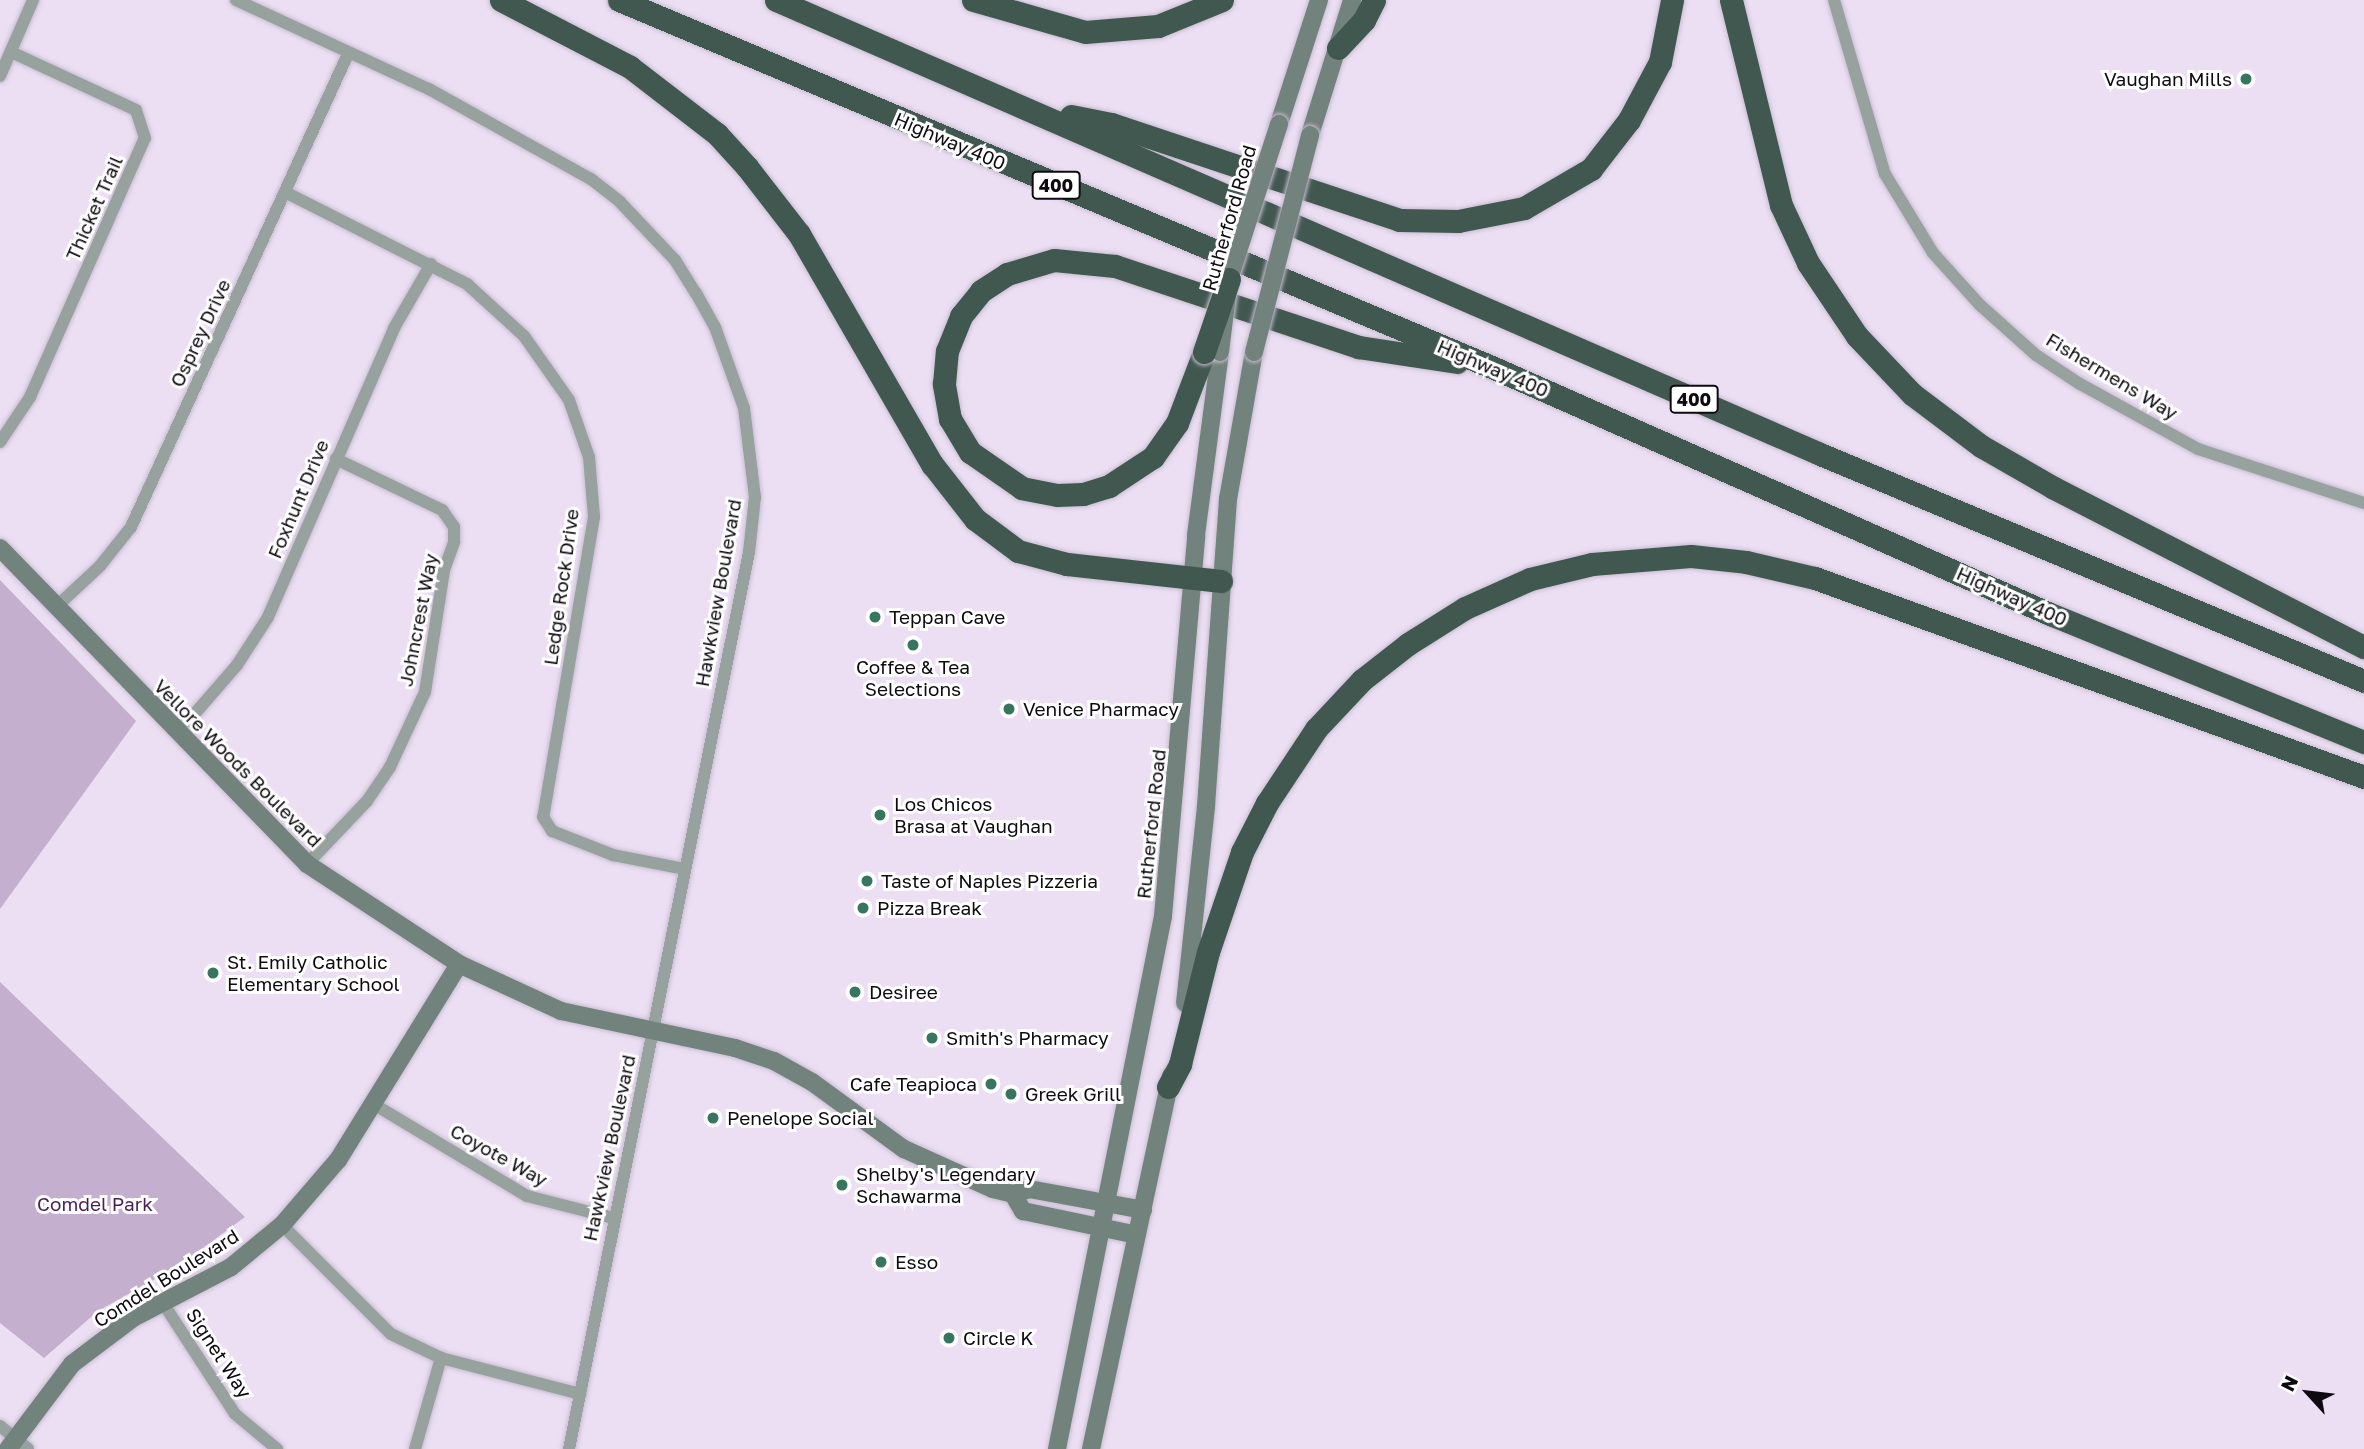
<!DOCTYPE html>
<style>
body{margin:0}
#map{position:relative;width:2364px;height:1449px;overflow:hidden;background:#ecdff4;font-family:"Golos Text",sans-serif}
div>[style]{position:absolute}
.green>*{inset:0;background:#c4afcf}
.roads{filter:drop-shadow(0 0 2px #c8bdd0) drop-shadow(0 0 2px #c8bdd0)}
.street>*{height:12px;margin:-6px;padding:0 6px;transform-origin:6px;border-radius:6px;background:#97a29e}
.secondary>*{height:18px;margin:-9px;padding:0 9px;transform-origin:9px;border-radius:9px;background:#72827c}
.highway>*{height:23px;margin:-11.5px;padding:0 11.5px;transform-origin:11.5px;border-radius:11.5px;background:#415850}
.bridges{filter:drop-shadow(0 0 2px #c8bdd0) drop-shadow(0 0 2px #c8bdd0)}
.secondary-bridge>*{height:18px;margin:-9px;padding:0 9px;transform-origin:9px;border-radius:9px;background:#72827c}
.highway-bridge>*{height:23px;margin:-11.5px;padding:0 11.5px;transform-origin:11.5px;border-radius:11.5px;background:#415850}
.dots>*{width:19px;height:19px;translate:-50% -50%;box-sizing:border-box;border:4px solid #fff;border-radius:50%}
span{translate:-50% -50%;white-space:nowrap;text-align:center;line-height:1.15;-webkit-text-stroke:6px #fff;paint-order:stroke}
.shield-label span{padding:2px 5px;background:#fff;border:2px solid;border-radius:5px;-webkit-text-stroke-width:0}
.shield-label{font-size:18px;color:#0e0a10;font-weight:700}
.poi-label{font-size:19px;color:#0e0a10}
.right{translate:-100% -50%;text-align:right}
.left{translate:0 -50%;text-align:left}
.street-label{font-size:19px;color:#0e0a10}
.park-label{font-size:19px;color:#481e5b}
.north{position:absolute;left:2273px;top:1358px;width:70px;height:70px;-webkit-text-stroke:5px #fff;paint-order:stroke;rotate:297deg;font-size:19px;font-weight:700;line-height:28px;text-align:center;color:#0e0a10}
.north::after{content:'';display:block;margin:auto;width:24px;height:32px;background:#0e0a10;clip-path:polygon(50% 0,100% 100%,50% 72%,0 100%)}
</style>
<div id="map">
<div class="green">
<div style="clip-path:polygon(0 580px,136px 721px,0 909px)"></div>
<div style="clip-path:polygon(0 982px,245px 1217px,180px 1265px,98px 1311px,44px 1358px,0 1323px)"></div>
</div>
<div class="roads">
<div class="street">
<div style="left:236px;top:0;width:213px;rotate:24.8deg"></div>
<div style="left:429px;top:89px;width:185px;rotate:29.1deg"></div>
<div style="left:591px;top:179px;width:37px;rotate:38deg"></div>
<div style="left:620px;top:202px;width:80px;rotate:46.5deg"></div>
<div style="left:675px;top:260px;width:39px;rotate:58deg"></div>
<div style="left:696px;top:293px;width:39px;rotate:61deg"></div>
<div style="left:715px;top:327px;width:86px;rotate:70.3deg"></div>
<div style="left:744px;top:408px;width:90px;rotate:83deg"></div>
<div style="left:755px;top:497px;width:55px;rotate:96.2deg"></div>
<div style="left:749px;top:552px;width:915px;rotate:101.35deg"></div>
<div style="left:1834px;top:0;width:181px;rotate:73.7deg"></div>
<div style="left:1885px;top:174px;width:92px;rotate:58.7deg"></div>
<div style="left:1933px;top:253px;width:70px;rotate:47.9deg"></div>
<div style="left:1980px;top:305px;width:75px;rotate:41.8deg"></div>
<div style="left:2036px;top:355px;width:53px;rotate:33.4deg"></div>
<div style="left:2080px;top:384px;width:135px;rotate:28.8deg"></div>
<div style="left:2198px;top:449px;width:175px;rotate:18deg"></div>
<div style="left:0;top:76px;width:83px;rotate:-66.5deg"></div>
<div style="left:287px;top:193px;width:202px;rotate:26.8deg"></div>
<div style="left:467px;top:284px;width:77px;rotate:42.4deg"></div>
<div style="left:524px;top:336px;width:78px;rotate:54.9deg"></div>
<div style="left:569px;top:400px;width:60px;rotate:70.7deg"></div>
<div style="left:589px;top:457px;width:60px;rotate:85.2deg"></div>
<div style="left:594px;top:517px;width:304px;rotate:99.6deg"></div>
<div style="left:543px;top:817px;width:17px;rotate:57deg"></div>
<div style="left:552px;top:831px;width:66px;rotate:21.5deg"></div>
<div style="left:613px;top:855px;width:73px;rotate:11deg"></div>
<div style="left:0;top:442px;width:54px;rotate:-56.3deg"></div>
<div style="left:30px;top:397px;width:283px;rotate:-66.1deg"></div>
<div style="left:145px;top:138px;width:29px;rotate:-108deg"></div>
<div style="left:136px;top:110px;width:138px;rotate:-155.1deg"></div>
<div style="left:56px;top:607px;width:60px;rotate:-43deg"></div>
<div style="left:100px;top:566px;width:50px;rotate:-51.5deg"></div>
<div style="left:131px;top:527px;width:520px;rotate:-65.36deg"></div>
<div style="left:174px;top:729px;width:20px;rotate:-33deg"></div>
<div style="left:191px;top:718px;width:70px;rotate:-49deg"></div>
<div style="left:237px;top:665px;width:57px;rotate:-57.1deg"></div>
<div style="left:268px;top:617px;width:315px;rotate:-66.4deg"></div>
<div style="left:394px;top:328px;width:74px;rotate:-60deg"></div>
<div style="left:307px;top:864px;width:87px;rotate:-46.4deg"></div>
<div style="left:367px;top:801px;width:41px;rotate:-55.9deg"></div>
<div style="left:390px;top:767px;width:83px;rotate:-65deg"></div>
<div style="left:425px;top:692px;width:123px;rotate:-81.1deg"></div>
<div style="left:444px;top:570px;width:30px;rotate:-70deg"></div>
<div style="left:454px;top:542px;width:15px;rotate:-90deg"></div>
<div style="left:454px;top:527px;width:21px;rotate:-125deg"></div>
<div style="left:442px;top:510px;width:118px;rotate:-154.3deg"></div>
<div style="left:375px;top:1105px;width:177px;rotate:30.9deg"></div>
<div style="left:527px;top:1196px;width:89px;rotate:14.3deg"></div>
<div style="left:282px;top:1225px;width:154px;rotate:45deg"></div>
<div style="left:391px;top:1334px;width:55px;rotate:25.6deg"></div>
<div style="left:441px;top:1358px;width:144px;rotate:14.5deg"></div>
<div style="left:163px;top:1303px;width:132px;rotate:57deg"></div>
<div style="left:235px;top:1414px;width:55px;rotate:39.8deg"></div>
<div style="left:0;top:1426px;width:36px;rotate:39deg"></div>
<div style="left:415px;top:1449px;width:95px;rotate:-74.1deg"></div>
</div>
<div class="secondary">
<div style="left:1279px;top:124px;width:130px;rotate:-72.1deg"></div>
<div style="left:1310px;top:135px;width:141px;rotate:-72.7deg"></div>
<div style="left:0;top:548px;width:441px;rotate:45.8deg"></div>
<div style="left:307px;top:864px;width:182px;rotate:33.3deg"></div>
<div style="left:459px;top:964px;width:112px;rotate:24.7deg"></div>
<div style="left:561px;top:1011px;width:178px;rotate:12deg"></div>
<div style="left:735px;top:1048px;width:41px;rotate:18.4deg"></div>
<div style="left:774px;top:1061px;width:43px;rotate:28.9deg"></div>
<div style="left:812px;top:1082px;width:114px;rotate:36.1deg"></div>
<div style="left:904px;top:1149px;width:98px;rotate:24.2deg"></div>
<div style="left:993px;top:1189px;width:21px;rotate:14deg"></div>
<div style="left:1013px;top:1194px;width:17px;rotate:-17deg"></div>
<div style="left:1029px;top:1189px;width:116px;rotate:10.4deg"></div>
<div style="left:1185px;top:1003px;width:198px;rotate:-83.9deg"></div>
<div style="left:1206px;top:806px;width:308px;rotate:-85.9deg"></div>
<div style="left:1228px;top:499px;width:149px;rotate:-80deg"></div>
<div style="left:1013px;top:1194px;width:20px;rotate:60deg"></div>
<div style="left:1023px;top:1211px;width:116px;rotate:11.9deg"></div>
<div style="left:8px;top:1449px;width:106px;rotate:-53deg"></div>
<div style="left:72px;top:1364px;width:76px;rotate:-37deg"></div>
<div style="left:133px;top:1318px;width:110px;rotate:-27.5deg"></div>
<div style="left:231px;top:1267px;width:66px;rotate:-39.5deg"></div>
<div style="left:282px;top:1225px;width:86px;rotate:-49.3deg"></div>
<div style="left:338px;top:1160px;width:230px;rotate:-58.3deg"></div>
<div style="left:1057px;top:1449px;width:543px;rotate:-78.75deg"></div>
<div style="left:1163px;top:916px;width:382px;rotate:-85deg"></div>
<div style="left:1196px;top:535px;width:185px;rotate:-82.5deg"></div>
<div style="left:1091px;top:1449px;width:382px;rotate:-77.9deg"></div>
</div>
<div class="highway">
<div style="left:501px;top:0;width:145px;rotate:27.4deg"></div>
<div style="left:630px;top:67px;width:110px;rotate:37.6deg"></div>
<div style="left:717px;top:134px;width:45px;rotate:47.7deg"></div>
<div style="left:747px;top:167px;width:85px;rotate:52.2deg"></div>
<div style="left:799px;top:234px;width:266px;rotate:60deg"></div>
<div style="left:932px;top:464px;width:70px;rotate:52deg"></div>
<div style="left:975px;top:519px;width:54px;rotate:36.7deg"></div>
<div style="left:1018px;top:551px;width:51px;rotate:14.9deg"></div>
<div style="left:1067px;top:564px;width:155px;rotate:6.3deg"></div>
<div style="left:619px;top:0;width:949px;rotate:22.81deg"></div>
<div style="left:1494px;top:368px;width:608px;rotate:23.87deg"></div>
<div style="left:2050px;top:614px;width:339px;rotate:22.2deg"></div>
<div style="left:776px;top:0;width:1138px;rotate:23.5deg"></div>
<div style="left:1820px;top:454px;width:589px;rotate:22.65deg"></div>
<div style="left:973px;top:0;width:116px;rotate:15.9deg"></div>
<div style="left:1085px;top:32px;width:73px;rotate:-4.7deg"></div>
<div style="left:1158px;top:26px;width:69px;rotate:-22.1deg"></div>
<div style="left:1731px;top:0;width:211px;rotate:76.3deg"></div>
<div style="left:1781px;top:205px;width:64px;rotate:65deg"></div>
<div style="left:1808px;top:263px;width:88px;rotate:56.1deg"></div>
<div style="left:1857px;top:336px;width:80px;rotate:46.5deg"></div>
<div style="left:1912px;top:394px;width:86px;rotate:37deg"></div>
<div style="left:1981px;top:446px;width:84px;rotate:29.9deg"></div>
<div style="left:2054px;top:488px;width:348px;rotate:27.2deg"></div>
<div style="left:1338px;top:48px;width:38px;rotate:-47deg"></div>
<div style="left:1364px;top:20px;width:22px;rotate:-63deg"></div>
<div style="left:1071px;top:116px;width:41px;rotate:11.3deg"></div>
<div style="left:1111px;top:124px;width:304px;rotate:18.4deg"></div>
<div style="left:1399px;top:220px;width:59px;rotate:1deg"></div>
<div style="left:1458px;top:221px;width:67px;rotate:-11.1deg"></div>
<div style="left:1524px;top:208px;width:78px;rotate:-30.2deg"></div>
<div style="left:1591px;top:169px;width:62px;rotate:-52.2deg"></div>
<div style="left:1629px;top:120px;width:66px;rotate:-61.9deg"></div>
<div style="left:1660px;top:62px;width:63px;rotate:-79deg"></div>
<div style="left:1204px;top:352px;width:76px;rotate:110.8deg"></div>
<div style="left:1177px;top:423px;width:42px;rotate:125.2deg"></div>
<div style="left:1153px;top:457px;width:53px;rotate:146.6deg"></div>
<div style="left:1109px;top:486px;width:27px;rotate:163deg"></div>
<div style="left:1083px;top:494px;width:26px;rotate:178deg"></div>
<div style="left:1057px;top:495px;width:36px;rotate:-169deg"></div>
<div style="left:1022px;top:488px;width:63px;rotate:-145.3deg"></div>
<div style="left:970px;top:452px;width:39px;rotate:-121deg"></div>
<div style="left:950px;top:419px;width:36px;rotate:-100deg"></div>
<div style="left:944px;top:384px;width:33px;rotate:-85deg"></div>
<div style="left:947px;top:351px;width:38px;rotate:-68deg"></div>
<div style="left:961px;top:316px;width:32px;rotate:-51deg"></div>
<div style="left:981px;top:291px;width:31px;rotate:-33deg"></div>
<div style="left:1007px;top:274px;width:49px;rotate:-16.6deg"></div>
<div style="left:1054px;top:260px;width:61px;rotate:5.6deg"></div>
<div style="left:1115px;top:266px;width:257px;rotate:18.4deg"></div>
<div style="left:1359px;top:347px;width:99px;rotate:8.7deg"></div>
<div style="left:1168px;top:1087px;width:26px;rotate:-62deg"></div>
<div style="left:1180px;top:1064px;width:115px;rotate:-76deg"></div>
<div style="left:1208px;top:952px;width:106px;rotate:-71.2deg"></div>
<div style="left:1242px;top:852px;width:55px;rotate:-63deg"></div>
<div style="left:1267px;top:803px;width:89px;rotate:-56.5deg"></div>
<div style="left:1316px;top:729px;width:67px;rotate:-46.8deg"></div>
<div style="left:1362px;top:680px;width:58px;rotate:-38deg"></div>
<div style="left:1408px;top:644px;width:67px;rotate:-32.3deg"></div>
<div style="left:1465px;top:608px;width:71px;rotate:-24deg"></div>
<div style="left:1530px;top:579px;width:64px;rotate:-13.6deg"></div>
<div style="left:1592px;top:564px;width:99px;rotate:-4.6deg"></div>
<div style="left:1691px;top:556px;width:55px;rotate:6.2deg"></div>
<div style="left:1746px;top:562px;width:71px;rotate:13.1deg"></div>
<div style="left:1815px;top:578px;width:584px;rotate:19.92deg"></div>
</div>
</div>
<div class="bridges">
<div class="secondary-bridge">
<div style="left:1220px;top:352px;width:74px;rotate:-83deg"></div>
<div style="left:1229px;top:279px;width:163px;rotate:-72.1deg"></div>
<div style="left:1254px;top:352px;width:224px;rotate:-75.5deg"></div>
</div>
<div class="highway-bridge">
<div style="left:1204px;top:352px;width:77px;rotate:-71.1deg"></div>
</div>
</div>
<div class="dots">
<div style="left:2246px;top:79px;background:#377561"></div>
<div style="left:875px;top:617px;background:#377561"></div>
<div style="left:913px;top:645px;background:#377561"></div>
<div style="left:1009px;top:709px;background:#377561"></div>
<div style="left:880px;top:815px;background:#377561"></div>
<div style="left:867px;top:881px;background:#377561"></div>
<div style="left:863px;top:908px;background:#377561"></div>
<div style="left:213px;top:973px;background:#377561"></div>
<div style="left:855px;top:992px;background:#377561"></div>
<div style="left:932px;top:1038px;background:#377561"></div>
<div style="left:991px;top:1084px;background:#377561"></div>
<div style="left:1011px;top:1094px;background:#377561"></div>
<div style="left:713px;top:1118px;background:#377561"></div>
<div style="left:842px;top:1185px;background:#377561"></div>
<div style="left:881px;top:1262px;background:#377561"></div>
<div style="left:949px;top:1338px;background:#377561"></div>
</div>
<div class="shield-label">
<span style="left:1056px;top:185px">400</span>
<span style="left:1694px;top:399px">400</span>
</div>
<div class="poi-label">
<span class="right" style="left:2232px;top:79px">Vaughan Mills</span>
<span class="left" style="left:889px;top:617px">Teppan Cave</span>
<span style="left:913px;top:678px">Coffee &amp; Tea<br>Selections</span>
<span class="left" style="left:1023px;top:709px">Venice Pharmacy</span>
<span class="left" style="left:894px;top:815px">Los Chicos<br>Brasa at Vaughan</span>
<span class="left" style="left:881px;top:881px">Taste of Naples Pizzeria</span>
<span class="left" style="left:877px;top:908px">Pizza Break</span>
<span class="left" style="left:227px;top:973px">St. Emily Catholic<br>Elementary School</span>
<span class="left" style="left:869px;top:992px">Desiree</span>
<span class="left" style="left:946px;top:1038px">Smith's Pharmacy</span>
<span class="right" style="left:977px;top:1084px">Cafe Teapioca</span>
<span class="left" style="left:1025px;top:1094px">Greek Grill</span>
<span class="left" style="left:727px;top:1118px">Penelope Social</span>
<span class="left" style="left:856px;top:1185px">Shelby's Legendary<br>Schawarma</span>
<span class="left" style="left:895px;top:1262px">Esso</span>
<span class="left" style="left:963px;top:1338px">Circle K</span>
</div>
<div class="street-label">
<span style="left:950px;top:141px;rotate:23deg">Highway 400</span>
<span style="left:94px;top:208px;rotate:-66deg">Thicket Trail</span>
<span style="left:1229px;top:218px;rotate:-74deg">Rutherford Road</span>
<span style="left:200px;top:333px;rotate:-65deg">Osprey Drive</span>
<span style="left:1493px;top:368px;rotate:23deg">Highway 400</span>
<span style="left:2112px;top:376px;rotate:31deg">Fishermens Way</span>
<span style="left:298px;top:499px;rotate:-67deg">Foxhunt Drive</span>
<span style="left:561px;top:587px;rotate:-82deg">Ledge Rock Drive</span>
<span style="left:718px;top:593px;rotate:-80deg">Hawkview Boulevard</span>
<span style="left:2012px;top:596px;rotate:24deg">Highway 400</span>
<span style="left:418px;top:620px;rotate:-79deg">Johncrest Way</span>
<span style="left:238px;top:763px;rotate:45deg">Vellore Woods Boulevard</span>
<span style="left:1151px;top:824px;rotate:-84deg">Rutherford Road</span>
<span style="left:609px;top:1148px;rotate:-78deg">Hawkview Boulevard</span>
<span style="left:499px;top:1155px;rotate:29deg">Coyote Way</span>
<span style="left:166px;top:1278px;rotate:-32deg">Comdel Boulevard</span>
<span style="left:219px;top:1353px;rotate:57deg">Signet Way</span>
</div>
<div class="park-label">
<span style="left:95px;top:1204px">Comdel Park</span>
</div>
<div class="north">N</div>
</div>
